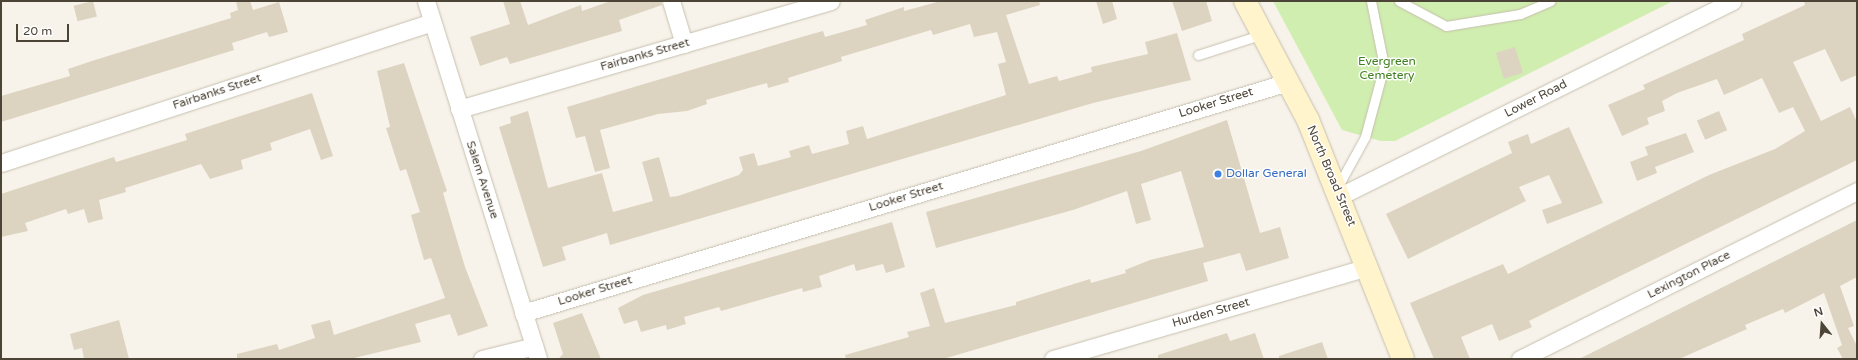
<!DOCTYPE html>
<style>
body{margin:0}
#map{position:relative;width:1858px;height:360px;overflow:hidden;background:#f7f3ea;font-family:"Varela Round",sans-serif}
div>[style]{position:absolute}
.green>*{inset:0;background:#d0eeaf}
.building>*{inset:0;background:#ddd3c1;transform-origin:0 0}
.roads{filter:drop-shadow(0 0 1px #c6bfae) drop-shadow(0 0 1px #c6bfae)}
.lane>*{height:9px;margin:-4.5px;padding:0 4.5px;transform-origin:4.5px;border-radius:4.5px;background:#fff}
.street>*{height:17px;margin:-8.5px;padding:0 8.5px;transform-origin:8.5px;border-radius:8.5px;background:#fff}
.secondary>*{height:22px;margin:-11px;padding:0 11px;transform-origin:11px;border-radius:11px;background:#fff4cc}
.dots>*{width:11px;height:11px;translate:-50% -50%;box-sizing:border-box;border:2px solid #fff;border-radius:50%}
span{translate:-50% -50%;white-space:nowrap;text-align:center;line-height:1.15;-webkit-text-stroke:3px #fff;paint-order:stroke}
.street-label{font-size:12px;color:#4c4437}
.park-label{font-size:12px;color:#428021}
.shop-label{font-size:12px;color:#366cbe}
.left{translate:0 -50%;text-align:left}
.frame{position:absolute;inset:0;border:2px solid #4c4437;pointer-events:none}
.north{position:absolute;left:1802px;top:304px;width:40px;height:40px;-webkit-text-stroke:3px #fff;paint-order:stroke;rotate:343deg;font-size:11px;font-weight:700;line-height:16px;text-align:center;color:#4c4437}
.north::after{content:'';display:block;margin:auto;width:14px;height:18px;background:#4c4437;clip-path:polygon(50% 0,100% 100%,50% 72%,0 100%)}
.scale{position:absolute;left:16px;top:24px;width:53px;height:18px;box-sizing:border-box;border:2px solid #4c4437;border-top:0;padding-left:5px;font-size:12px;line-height:14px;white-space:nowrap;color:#4c4437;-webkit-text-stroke:3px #fff;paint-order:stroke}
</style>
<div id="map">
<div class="green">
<div style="clip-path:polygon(1273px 1px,1673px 1px,1395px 141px,1381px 141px,1342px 130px)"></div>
</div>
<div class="building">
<div style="left:93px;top:1px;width:16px;height:20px;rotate:76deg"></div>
<div style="clip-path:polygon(236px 1px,250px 1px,253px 10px,279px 2px,288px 32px,269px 37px,267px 32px,232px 43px,234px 50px,1px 122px,1px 96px,70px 76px,68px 69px,95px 60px,231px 18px,230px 13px,238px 10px)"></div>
<div style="clip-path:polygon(503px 1px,520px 1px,528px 25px,581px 5px,582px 11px,611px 1px,661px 1px,662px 5px,619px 20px,622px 31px,510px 64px,507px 57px,480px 66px,470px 37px,510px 24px)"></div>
<div style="clip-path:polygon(941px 1px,1039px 1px,1040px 5px,1006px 15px,1029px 84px,1057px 76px,1059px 81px,1092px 72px,1091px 67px,1148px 54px,1145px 42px,1177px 33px,1191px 80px,1093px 103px,610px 245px,607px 233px,562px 247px,566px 260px,543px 267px,499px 127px,511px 123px,510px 117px,528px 111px,548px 188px,602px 173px,613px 212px,653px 201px,642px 162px,659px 157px,670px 197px,678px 196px,739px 175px,743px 170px,739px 157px,754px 153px,758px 166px,791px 157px,789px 151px,809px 145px,812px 154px,849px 144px,846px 131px,863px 126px,867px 139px,1006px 95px,998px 64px,1006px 62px,997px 32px,974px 37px,970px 24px,933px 35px,931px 30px,841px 57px,842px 61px,788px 78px,789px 82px,768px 88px,767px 83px,706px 100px,707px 104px,687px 111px,658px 114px,600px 130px,610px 168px,595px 172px,585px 136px,576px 138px,567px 107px,805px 36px,823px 31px,825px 37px,867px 25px,865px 20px,904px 7px,904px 11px)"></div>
<div style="clip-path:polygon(1096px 1px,1112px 1px,1117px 19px,1103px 24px)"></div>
<div style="clip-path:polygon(1172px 1px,1206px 1px,1212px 21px,1182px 31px)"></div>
<div style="clip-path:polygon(1804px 1px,1857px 1px,1857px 75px,1841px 82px,1825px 49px,1793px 62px,1821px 121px,1850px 107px,1857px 122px,1857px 160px,1551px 310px,1529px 321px,1532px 327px,1499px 341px,1492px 324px,1461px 337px,1470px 359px,1434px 359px,1410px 303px,1503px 264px,1508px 274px,1709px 175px,1775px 149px,1805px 131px,1793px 107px,1779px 113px,1762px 78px,1724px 95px,1717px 79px,1677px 93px,1662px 101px,1665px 111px,1647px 118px,1649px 124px,1622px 136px,1608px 105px,1645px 89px,1643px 85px,1744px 40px,1742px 34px,1805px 5px)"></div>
<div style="left:1515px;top:47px;width:27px;height:20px;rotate:73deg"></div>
<div style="clip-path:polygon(404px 63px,447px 191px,443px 193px,465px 267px,488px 326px,458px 336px,450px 314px,415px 324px,421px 342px,350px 359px,237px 359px,237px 354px,277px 344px,279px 350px,315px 338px,311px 325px,330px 320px,334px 335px,445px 298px,431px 258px,424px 260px,411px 215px,420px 212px,406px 169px,400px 171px,386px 128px,390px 127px,377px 71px)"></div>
<div style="clip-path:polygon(312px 93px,333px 156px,321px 160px,310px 129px,270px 143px,272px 150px,241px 160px,243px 169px,210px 179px,201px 164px,125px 188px,126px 192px,99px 200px,103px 219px,88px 223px,84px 209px,68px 214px,66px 209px,25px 223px,28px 231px,1px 237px,1px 194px,114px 157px,116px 162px,187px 140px,185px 134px)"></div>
<div style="left:1719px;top:111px;width:21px;height:24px;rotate:67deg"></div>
<div style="clip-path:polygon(1227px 120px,1260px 233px,1280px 227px,1289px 258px,1246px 271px,1240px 253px,1203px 263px,1208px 281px,943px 359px,846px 359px,845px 355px,909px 337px,907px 332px,930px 326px,920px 293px,934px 288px,945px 323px,1016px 305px,1016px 302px,1090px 279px,1091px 283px,1126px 273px,1125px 270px,1150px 260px,1204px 247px,1181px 171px,1141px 184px,1151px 220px,1136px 224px,1127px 191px,1073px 210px,936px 248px,926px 212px,1141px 151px)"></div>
<div style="clip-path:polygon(1569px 127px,1603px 203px,1547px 224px,1542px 210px,1562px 203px,1549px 175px,1519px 187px,1526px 201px,1408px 259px,1386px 214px,1512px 153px,1508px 142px,1528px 134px,1531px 144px)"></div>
<div style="clip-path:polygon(1686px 133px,1694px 152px,1655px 167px,1657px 173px,1637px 181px,1630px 162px,1648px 155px,1645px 147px)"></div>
<div style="clip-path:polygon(1857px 220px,1857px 277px,1840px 286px,1854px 326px,1848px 328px,1857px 346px,1857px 359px,1843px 359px,1837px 348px,1842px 345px,1824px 293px,1785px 313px,1783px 309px,1745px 325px,1747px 329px,1679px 359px,1579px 359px)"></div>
<div style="clip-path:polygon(892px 222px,905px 267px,886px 273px,883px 264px,856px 271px,854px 264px,819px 276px,822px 287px,803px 292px,802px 288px,721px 311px,719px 307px,684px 317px,686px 324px,667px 330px,666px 325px,641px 332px,637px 320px,624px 324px,618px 308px,643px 295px)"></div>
<div style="clip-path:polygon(582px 313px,601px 359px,558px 359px,563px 354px,553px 323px)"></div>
<div style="clip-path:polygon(119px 320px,129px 359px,84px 359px,82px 348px,74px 350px,70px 334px)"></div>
<div style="clip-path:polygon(1227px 333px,1230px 341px,1255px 333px,1264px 359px,1158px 359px,1158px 355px)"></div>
<div style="clip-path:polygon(1322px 342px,1328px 359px,1279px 359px,1279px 356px)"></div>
</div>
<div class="roads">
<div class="lane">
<div style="left:1399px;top:1px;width:53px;rotate:28deg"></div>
<div style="left:1446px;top:26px;width:75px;rotate:-9.2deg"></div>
<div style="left:1520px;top:14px;width:33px;rotate:-23deg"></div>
<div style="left:1198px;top:55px;width:68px;rotate:-17.9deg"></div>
<div style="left:1337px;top:188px;width:58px;rotate:-61.2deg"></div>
<div style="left:1365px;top:137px;width:73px;rotate:-75deg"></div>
<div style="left:1384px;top:66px;width:66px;rotate:-101.3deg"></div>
</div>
<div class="street">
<div style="left:426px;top:1px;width:375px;rotate:72.6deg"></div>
<div style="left:671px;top:1px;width:45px;rotate:73.2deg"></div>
<div style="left:459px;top:109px;width:387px;rotate:-16.2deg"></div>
<div style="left:1px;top:163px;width:453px;rotate:-18.1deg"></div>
<div style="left:1340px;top:196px;width:438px;rotate:-26.4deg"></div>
<div style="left:523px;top:313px;width:799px;rotate:-16.8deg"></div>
<div style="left:482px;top:359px;width:54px;rotate:-14deg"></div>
<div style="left:1053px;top:359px;width:328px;rotate:-16.3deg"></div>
<div style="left:1520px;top:359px;width:377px;rotate:-26.5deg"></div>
</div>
<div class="secondary">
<div style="left:1245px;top:1px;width:135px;rotate:62.1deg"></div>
<div style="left:1308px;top:120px;width:257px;rotate:68.3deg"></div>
</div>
</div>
<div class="dots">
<div style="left:1218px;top:174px;background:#3f7fe0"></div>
</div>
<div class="street-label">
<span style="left:645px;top:55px;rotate:-16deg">Fairbanks Street</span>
<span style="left:217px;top:92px;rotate:-18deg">Fairbanks Street</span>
<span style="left:1536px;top:99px;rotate:-27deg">Lower Road</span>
<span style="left:1216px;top:103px;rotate:-17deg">Looker Street</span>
<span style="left:1331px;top:176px;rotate:67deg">North Broad Street</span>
<span style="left:482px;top:180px;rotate:72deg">Salem Avenue</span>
<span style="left:906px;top:197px;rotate:-17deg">Looker Street</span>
<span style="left:1689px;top:275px;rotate:-27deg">Lexington Place</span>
<span style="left:595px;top:291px;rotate:-17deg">Looker Street</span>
<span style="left:1211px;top:313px;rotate:-16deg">Hurden Street</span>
</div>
<div class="park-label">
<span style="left:1387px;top:69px">Evergreen<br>Cemetery</span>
</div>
<div class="shop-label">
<span class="left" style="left:1226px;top:174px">Dollar General</span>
</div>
<div class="frame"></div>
<div class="north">N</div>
<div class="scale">20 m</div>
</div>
